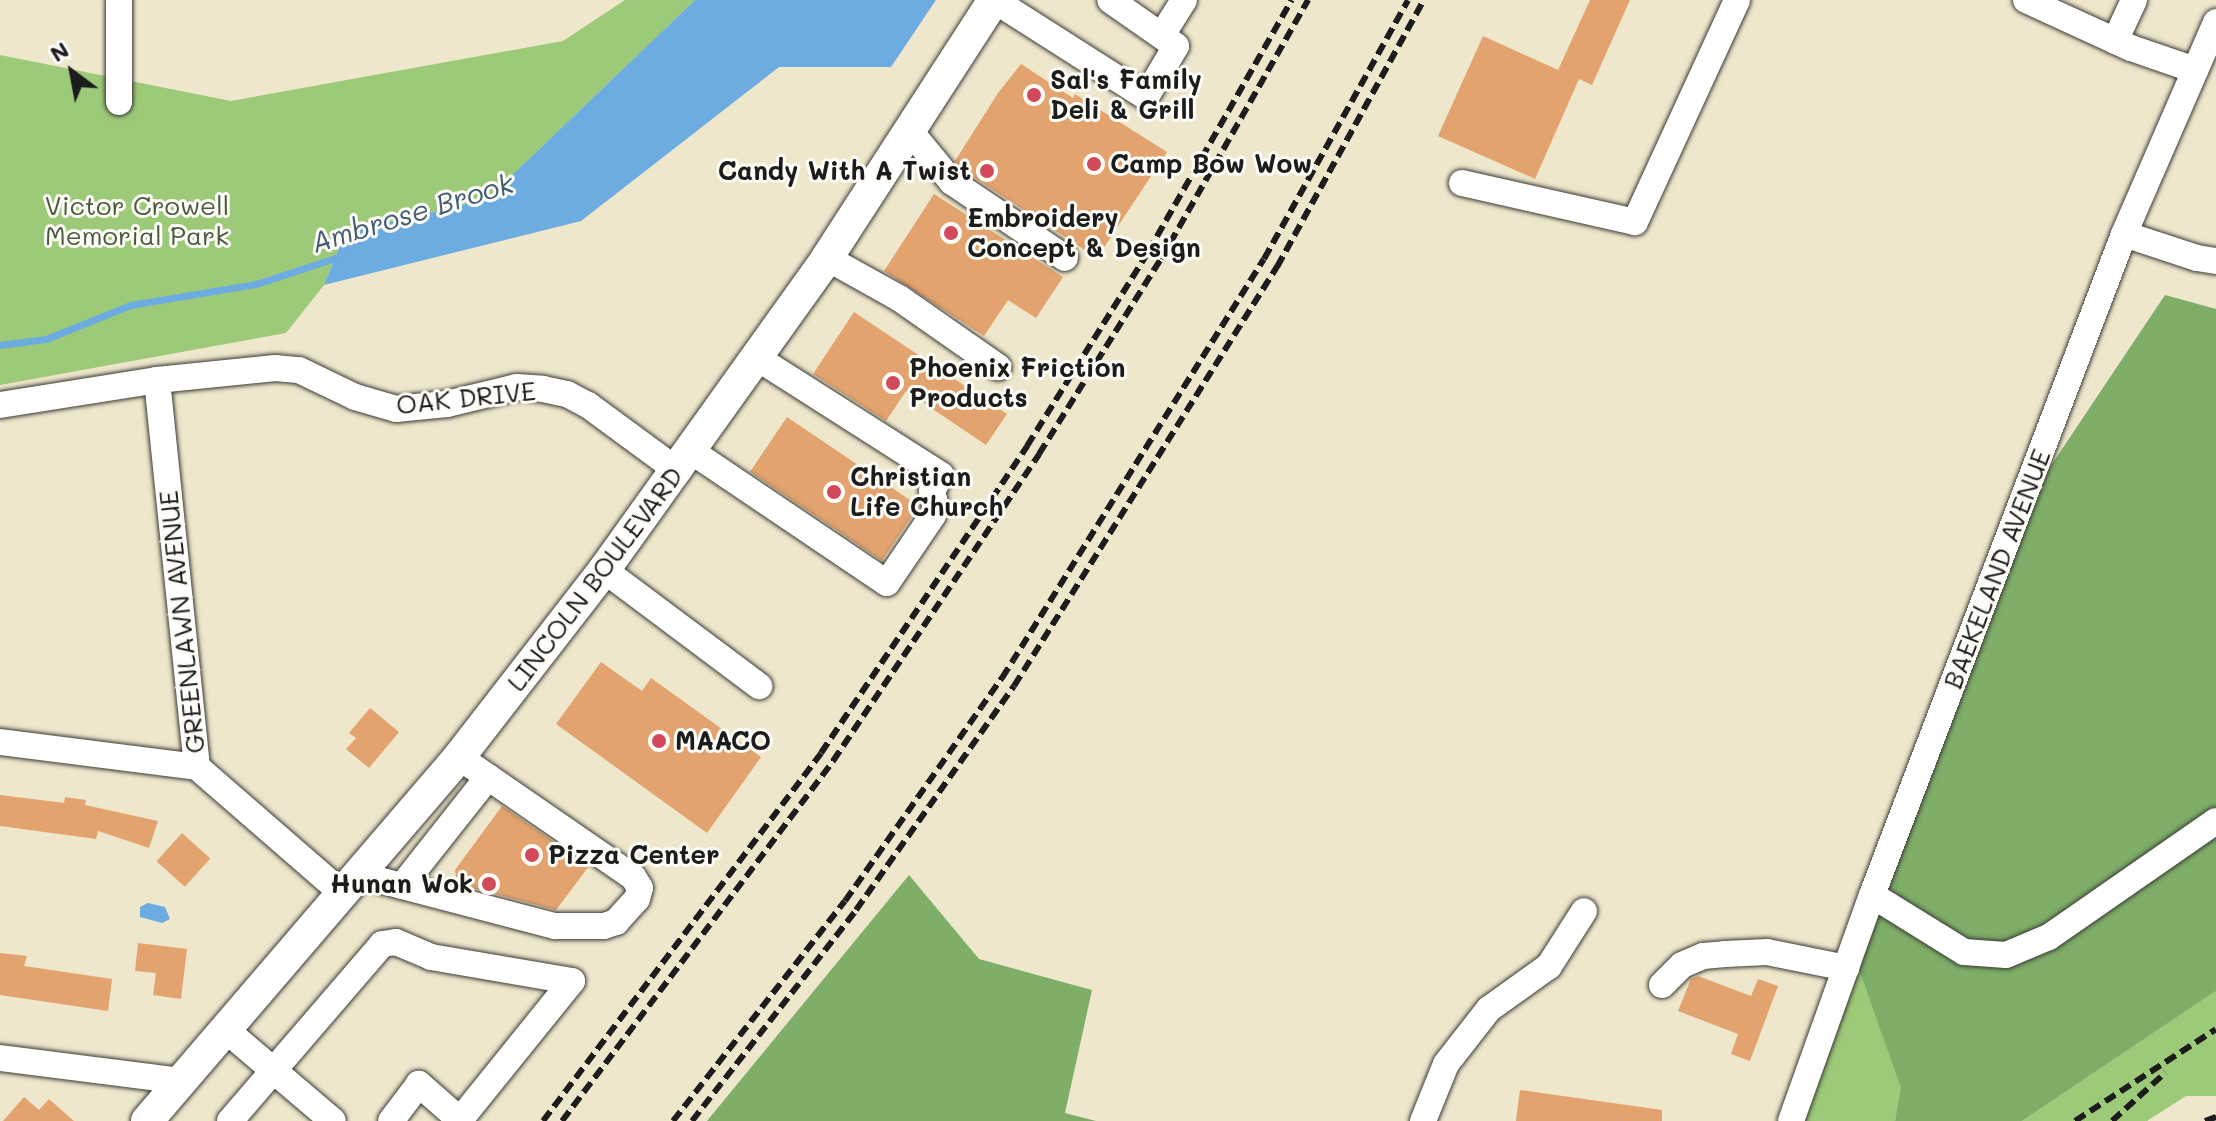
<!DOCTYPE html>
<style>
body{margin:0}
#map{position:relative;width:2216px;height:1121px;overflow:hidden;background:#eee7cc;font-family:Mali,sans-serif}
div>[style]{position:absolute}
.green>*{inset:0;background:#9dca78}
.forest>*{inset:0;background:#7eae68}
.water>*{inset:0;background:#6dace0}
.stream>*{height:7px;margin:-3.5px;padding:0 3.5px;transform-origin:3.5px;border-radius:3.5px;background:#6dace0}
.building>*{inset:0;background:#e3a36e;transform-origin:0 0}
.roads{filter:drop-shadow(0 0 2px #3c3a36) drop-shadow(0 0 2px #3c3a36)}
.minor>*{height:26px;margin:-13px;padding:0 13px;transform-origin:13px;border-radius:13px;background:#fff}
.major>*{height:32px;margin:-16px;padding:0 16px;transform-origin:16px;border-radius:16px;background:#fff}
.rail>*{height:6px;margin-top:-3px;transform-origin:0;background:repeating-linear-gradient(90deg,#1c1c1c 0 12px,transparent 0 18px)}
.dots>*{width:22px;height:22px;translate:-50% -50%;box-sizing:border-box;border:4px solid #fdfcf7;border-radius:50%}
span{translate:-50% -50%;white-space:nowrap;text-align:center;line-height:1.15;-webkit-text-stroke:6px #fdfcf7;paint-order:stroke}
.poi-label{font-size:26px;color:#1c1c1c;font-weight:700}
.left{translate:0 -50%;text-align:left}
.right{translate:-100% -50%;text-align:right}
.park-label{font-size:26px;color:#49593c}
.street-label{font-size:26px;color:#1c1c1c}
.water-label{font-size:28px;color:#405d74;font-style:italic}
.north{position:absolute;left:32px;top:32px;width:80px;height:80px;-webkit-text-stroke:6px #fdfcf7;paint-order:stroke;rotate:328deg;font-size:22px;font-weight:700;line-height:32px;text-align:center;color:#1c1c1c}
.north::after{content:'';display:block;margin:auto;width:28px;height:36px;background:#1c1c1c;clip-path:polygon(50% 0,100% 100%,50% 72%,0 100%)}
</style>
<div id="map">
<div class="green">
<div style="clip-path:polygon(625px 0,695px 0,487px 199px,345px 233px,324px 285px,286px 333px,0 385px,0 55px,231px 101px,563px 41px)"></div>
<div style="clip-path:polygon(1856px 961px,1902px 1088px,1895px 1121px,1796px 1121px)"></div>
<div style="clip-path:polygon(2216px 991px,2216px 1096px,2186px 1096px,2147px 1121px,2022px 1121px)"></div>
</div>
<div class="forest">
<div style="clip-path:polygon(2165px 295px,2216px 309px,2216px 991px,2022px 1121px,1895px 1121px,1901px 1088px,1856px 961px,1990px 557px)"></div>
<div style="clip-path:polygon(909px 875px,979px 959px,1092px 990px,1065px 1113px,1096px 1121px,707px 1121px)"></div>
</div>
<div class="water">
<div style="clip-path:polygon(695px 0,936px 0,891px 67px,779px 67px,581px 221px,324px 285px,345px 233px,487px 199px)"></div>
<div style="clip-path:polygon(148px 903px,165px 907px,170px 919px,162px 923px,140px 917px,140px 907px)"></div>
</div>
<div class="stream">
<div style="left:0;top:345px;width:46px;rotate:-7.4deg"></div>
<div style="left:46px;top:339px;width:91px;rotate:-22deg"></div>
<div style="left:130px;top:305px;width:128px;rotate:-9.5deg"></div>
<div style="left:256px;top:284px;width:93px;rotate:-18.2deg"></div>
</div>
<div class="building">
<div style="clip-path:polygon(1590px 0,1630px 0,1592px 85px,1579px 79px,1535px 179px,1438px 136px,1483px 36px,1558px 70px)"></div>
<div style="clip-path:polygon(1021px 64px,1073px 98px,1075px 94px,1167px 152px,1097px 258px,963px 170px,955px 161px,998px 93px)"></div>
<div style="clip-path:polygon(934px 194px,1063px 277px,1036px 318px,1008px 300px,984px 336px,884px 271px)"></div>
<div style="clip-path:polygon(854px 312px,1007px 414px,986px 445px,906px 391px,886px 421px,813px 374px)"></div>
<div style="left:787px;top:417px;width:159px;height:66px;rotate:34deg"></div>
<div style="clip-path:polygon(601px 662px,642px 691px,651px 678px,761px 757px,707px 833px,556px 724px)"></div>
<div style="clip-path:polygon(370px 708px,399px 732px,369px 768px,346px 749px,356px 738px,349px 733px)"></div>
<div style="clip-path:polygon(0 795px,64px 803px,65px 797px,86px 800px,85px 805px,158px 821px,149px 848px,98px 831px,96px 839px,0 826px)"></div>
<div style="clip-path:polygon(502px 806px,589px 866px,556px 910px,469px 887px,456px 877px,455px 870px)"></div>
<div style="left:182px;top:833px;width:38px;height:38px;rotate:42deg"></div>
<div style="clip-path:polygon(138px 943px,187px 949px,181px 999px,153px 995px,156px 973px,135px 971px)"></div>
<div style="clip-path:polygon(0 953px,27px 956px,24px 966px,112px 979px,108px 1011px,0 995px)"></div>
<div style="clip-path:polygon(1698px 976px,1751px 996px,1758px 979px,1778px 986px,1750px 1061px,1731px 1054px,1738px 1034px,1678px 1011px,1691px 979px)"></div>
<div style="clip-path:polygon(1520px 1090px,1662px 1110px,1662px 1121px,1516px 1121px)"></div>
<div style="clip-path:polygon(24px 1097px,39px 1110px,49px 1099px,74px 1121px,3px 1121px)"></div>
</div>
<div class="roads">
<div class="minor">
<div style="left:994px;top:0;width:180px;rotate:32.5deg"></div>
<div style="left:1146px;top:97px;width:59px;rotate:-59.5deg"></div>
<div style="left:1176px;top:46px;width:80px;rotate:-145.1deg"></div>
<div style="left:2026px;top:0;width:115px;rotate:24.6deg"></div>
<div style="left:2131px;top:48px;width:68px;rotate:19deg"></div>
<div style="left:1162px;top:35px;width:41px;rotate:-57.8deg"></div>
<div style="left:2115px;top:41px;width:45px;rotate:-65.1deg"></div>
<div style="left:119px;top:102px;width:102px;rotate:-90deg"></div>
<div style="left:910px;top:131px;width:66px;rotate:50.5deg"></div>
<div style="left:952px;top:182px;width:136px;rotate:33.9deg"></div>
<div style="left:1462px;top:183px;width:177px;rotate:12.7deg"></div>
<div style="left:1635px;top:222px;width:244px;rotate:-65.3deg"></div>
<div style="left:2124px;top:234px;width:77px;rotate:18.2deg"></div>
<div style="left:2197px;top:258px;width:19px;rotate:9deg"></div>
<div style="left:827px;top:258px;width:82px;rotate:29.1deg"></div>
<div style="left:899px;top:298px;width:121px;rotate:34.9deg"></div>
<div style="left:157px;top:380px;width:389px;rotate:84.1deg"></div>
<div style="left:197px;top:767px;width:194px;rotate:41deg"></div>
<div style="left:0;top:405px;width:159px;rotate:-9deg"></div>
<div style="left:157px;top:380px;width:119px;rotate:-5.8deg"></div>
<div style="left:275px;top:368px;width:24px;rotate:5deg"></div>
<div style="left:299px;top:370px;width:62px;rotate:25.7deg"></div>
<div style="left:355px;top:397px;width:43px;rotate:16.3deg"></div>
<div style="left:396px;top:409px;width:51px;rotate:-5.6deg"></div>
<div style="left:447px;top:404px;width:72px;rotate:-13.7deg"></div>
<div style="left:517px;top:387px;width:26px;rotate:4deg"></div>
<div style="left:543px;top:389px;width:25px;rotate:12deg"></div>
<div style="left:567px;top:394px;width:24px;rotate:28deg"></div>
<div style="left:588px;top:405px;width:112px;rotate:36.3deg"></div>
<div style="left:691px;top:451px;width:236px;rotate:34deg"></div>
<div style="left:887px;top:583px;width:82px;rotate:-55.9deg"></div>
<div style="left:933px;top:515px;width:9px;rotate:-69deg"></div>
<div style="left:936px;top:507px;width:16px;rotate:-104deg"></div>
<div style="left:932px;top:491px;width:18px;rotate:-61deg"></div>
<div style="left:941px;top:475px;width:218px;rotate:-147.5deg"></div>
<div style="left:604px;top:570px;width:194px;rotate:36.8deg"></div>
<div style="left:0;top:742px;width:199px;rotate:7.2deg"></div>
<div style="left:360px;top:875px;width:202px;rotate:14.7deg"></div>
<div style="left:555px;top:926px;width:49px"></div>
<div style="left:604px;top:926px;width:13px;rotate:-18deg"></div>
<div style="left:616px;top:922px;width:31px;rotate:-48deg"></div>
<div style="left:637px;top:899px;width:11px;rotate:-75deg"></div>
<div style="left:640px;top:888px;width:13px;rotate:-122deg"></div>
<div style="left:633px;top:877px;width:211px;rotate:-145.4deg"></div>
<div style="left:402px;top:886px;width:139px;rotate:-51.7deg"></div>
<div style="left:1872px;top:895px;width:108px;rotate:31.8deg"></div>
<div style="left:1964px;top:952px;width:42px;rotate:4.1deg"></div>
<div style="left:2006px;top:955px;width:47px;rotate:-22.7deg"></div>
<div style="left:2049px;top:937px;width:203px;rotate:-34.8deg"></div>
<div style="left:1662px;top:985px;width:28px;rotate:-45deg"></div>
<div style="left:1682px;top:965px;width:23px;rotate:-23deg"></div>
<div style="left:1703px;top:956px;width:22px;rotate:-5deg"></div>
<div style="left:1725px;top:954px;width:42px;rotate:-2.7deg"></div>
<div style="left:1767px;top:952px;width:81px;rotate:11.4deg"></div>
<div style="left:226px;top:1030px;width:140px;rotate:40.4deg"></div>
<div style="left:0;top:1058px;width:183px;rotate:7.2deg"></div>
<div style="left:230px;top:1121px;width:233px;rotate:-49.3deg"></div>
<div style="left:382px;top:944px;width:14px;rotate:-8deg"></div>
<div style="left:396px;top:942px;width:38px;rotate:23deg"></div>
<div style="left:431px;top:957px;width:143px;rotate:9.7deg"></div>
<div style="left:572px;top:981px;width:179px;rotate:128.9deg"></div>
<div style="left:460px;top:1120px;width:55px;rotate:-138.7deg"></div>
<div style="left:419px;top:1084px;width:46px;rotate:127.1deg"></div>
<div style="left:1423px;top:1121px;width:61px;rotate:-68deg"></div>
<div style="left:1446px;top:1064px;width:70px;rotate:-52deg"></div>
<div style="left:1489px;top:1009px;width:74px;rotate:-35.6deg"></div>
<div style="left:1549px;top:966px;width:65px;rotate:-57.5deg"></div>
<div style="left:1791px;top:1121px;width:240px;rotate:-70.3deg"></div>
<div style="left:1872px;top:895px;width:707px;rotate:-69.13deg"></div>
<div style="left:2124px;top:234px;width:231px;rotate:-66.5deg"></div>
</div>
<div class="major">
<div style="left:147px;top:1121px;width:479px;rotate:-49.4deg"></div>
<div style="left:459px;top:757px;width:237px;rotate:-52.2deg"></div>
<div style="left:604px;top:570px;width:384px;rotate:-54.4deg"></div>
<div style="left:827px;top:258px;width:307px;rotate:-57.1deg"></div>
</div>
</div>
<div class="rail">
<div style="left:543px;top:1121px;width:461px;rotate:-52.9deg"></div>
<div style="left:821px;top:753px;width:370px;rotate:-56.1deg"></div>
<div style="left:1027px;top:446px;width:229px;rotate:-58deg"></div>
<div style="left:1148px;top:252px;width:290px;rotate:-60.3deg"></div>
<div style="left:562px;top:1121px;width:451px;rotate:-53deg"></div>
<div style="left:833px;top:761px;width:370px;rotate:-56.1deg"></div>
<div style="left:1039px;top:454px;width:230px;rotate:-58deg"></div>
<div style="left:1161px;top:259px;width:298px;rotate:-60.4deg"></div>
<div style="left:673px;top:1121px;width:279px;rotate:-52deg"></div>
<div style="left:845px;top:901px;width:273px;rotate:-54.9deg"></div>
<div style="left:1002px;top:678px;width:494px;rotate:-58deg"></div>
<div style="left:1264px;top:259px;width:296px;rotate:-60.9deg"></div>
<div style="left:692px;top:1121px;width:267px;rotate:-52.1deg"></div>
<div style="left:856px;top:910px;width:274px;rotate:-54.8deg"></div>
<div style="left:1014px;top:686px;width:495px;rotate:-57.9deg"></div>
<div style="left:1277px;top:267px;width:305px;rotate:-61.2deg"></div>
<div style="left:2075px;top:1121px;width:168px;rotate:-33.1deg"></div>
<div style="left:2112px;top:1121px;width:72px;rotate:-42.2deg"></div>
<div style="left:2205px;top:1121px;width:12px;rotate:-20deg"></div>
</div>
<div class="dots">
<div style="left:1034px;top:95px;background:#d1495b"></div>
<div style="left:1094px;top:164px;background:#d1495b"></div>
<div style="left:987px;top:171px;background:#d1495b"></div>
<div style="left:951px;top:233px;background:#d1495b"></div>
<div style="left:893px;top:383px;background:#d1495b"></div>
<div style="left:834px;top:492px;background:#d1495b"></div>
<div style="left:659px;top:741px;background:#d1495b"></div>
<div style="left:532px;top:855px;background:#d1495b"></div>
<div style="left:489px;top:884px;background:#d1495b"></div>
</div>
<div class="poi-label">
<span class="left" style="left:1050px;top:95px">Sal's Family<br>Deli &amp; Grill</span>
<span class="left" style="left:1110px;top:164px">Camp Bow Wow</span>
<span class="right" style="left:971px;top:171px">Candy With A Twist</span>
<span class="left" style="left:967px;top:233px">Embroidery<br>Concept &amp; Design</span>
<span class="left" style="left:909px;top:383px">Phoenix Friction<br>Products</span>
<span class="left" style="left:850px;top:492px">Christian<br>Life Church</span>
<span class="left" style="left:675px;top:741px">MAACO</span>
<span class="left" style="left:548px;top:855px">Pizza Center</span>
<span class="right" style="left:473px;top:884px">Hunan Wok</span>
</div>
<div class="park-label">
<span style="left:137px;top:221px">Victor Crowell<br>Memorial Park</span>
</div>
<div class="street-label">
<span style="left:466px;top:398px;rotate:-6deg">OAK DRIVE</span>
<span style="left:1997px;top:569px;rotate:-69deg">BAEKELAND AVENUE</span>
<span style="left:595px;top:579px;rotate:-53deg">LINCOLN BOULEVARD</span>
<span style="left:182px;top:622px;rotate:-96deg">GREENLAWN AVENUE</span>
</div>
<div class="water-label">
<span style="left:412px;top:212px;rotate:-17deg">Ambrose Brook</span>
</div>
<div class="north">N</div>
</div>
